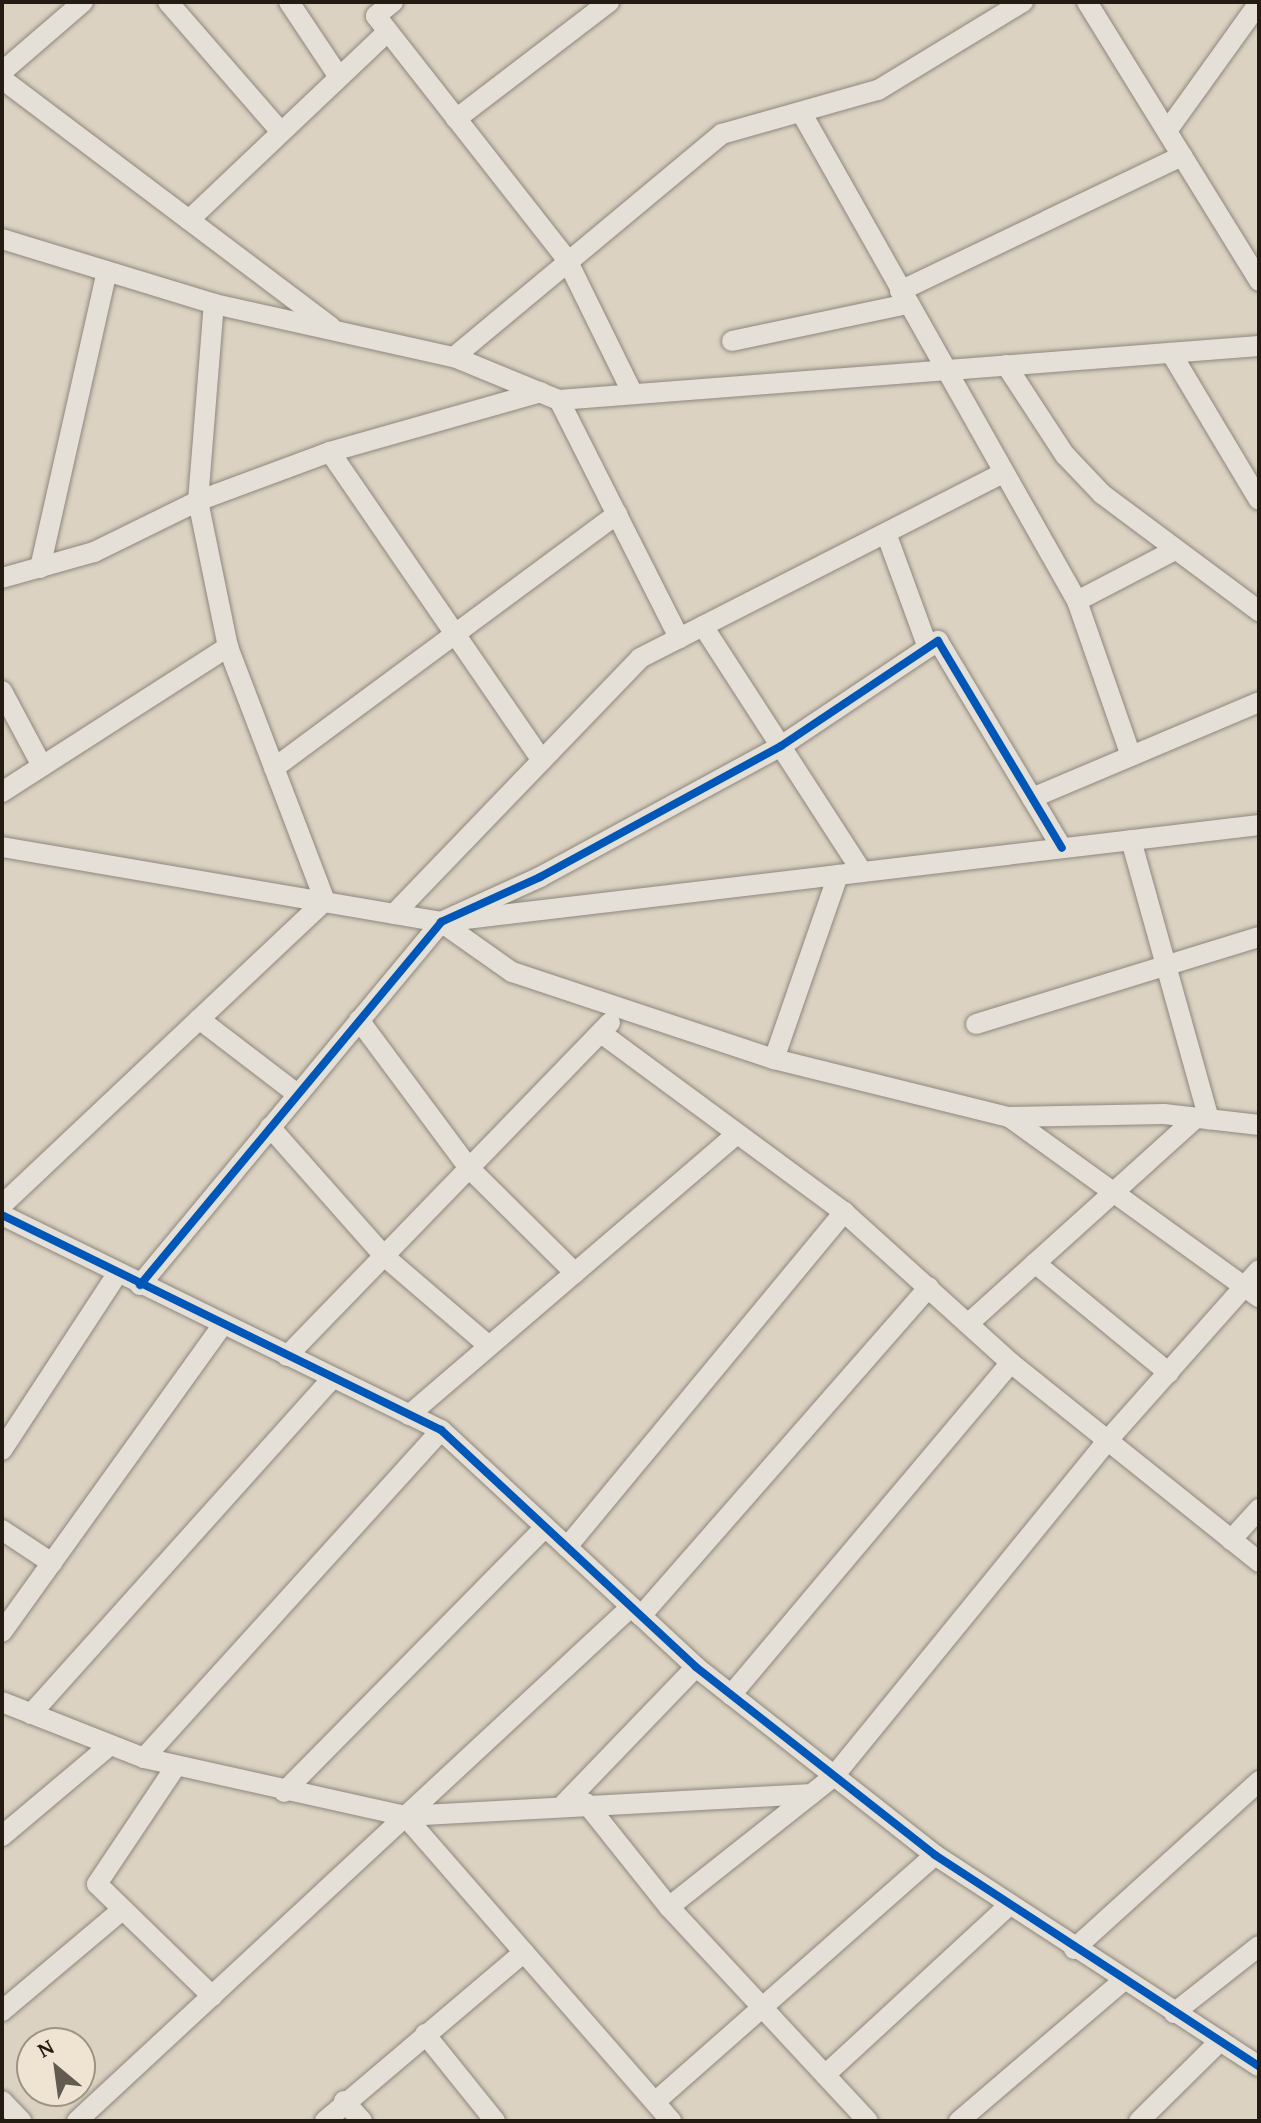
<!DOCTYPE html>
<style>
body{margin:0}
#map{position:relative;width:1261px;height:2123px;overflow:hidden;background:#dcd2c2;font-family:"Gentium Book Plus",serif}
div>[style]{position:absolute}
.roads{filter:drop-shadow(0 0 2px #8d877d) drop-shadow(0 0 2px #8d877d)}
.minor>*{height:20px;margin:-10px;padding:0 10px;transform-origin:10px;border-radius:10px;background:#e4dfd7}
.cycleway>*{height:8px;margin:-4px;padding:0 4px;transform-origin:4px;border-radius:4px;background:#0057b8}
span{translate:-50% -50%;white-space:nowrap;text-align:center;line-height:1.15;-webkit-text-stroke:8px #efe4d1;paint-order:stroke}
.frame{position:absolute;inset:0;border:4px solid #241b12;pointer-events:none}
.north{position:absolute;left:16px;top:2027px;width:80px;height:80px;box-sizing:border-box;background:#efe4d1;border:2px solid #9e9485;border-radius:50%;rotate:331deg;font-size:22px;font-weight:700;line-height:32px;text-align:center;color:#241b12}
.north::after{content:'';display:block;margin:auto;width:28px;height:36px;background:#645b50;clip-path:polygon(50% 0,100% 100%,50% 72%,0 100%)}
</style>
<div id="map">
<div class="roads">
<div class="minor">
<div style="left:168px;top:2px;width:172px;rotate:49deg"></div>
<div style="left:289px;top:2px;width:90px;rotate:56.3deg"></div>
<div style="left:393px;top:2px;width:22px;rotate:141deg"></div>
<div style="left:376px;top:16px;width:310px;rotate:51.9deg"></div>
<div style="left:567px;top:260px;width:149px;rotate:63.8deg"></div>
<div style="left:1087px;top:2px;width:328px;rotate:58.3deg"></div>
<div style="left:2px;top:72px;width:107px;rotate:-40.8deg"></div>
<div style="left:2px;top:79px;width:412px;rotate:37deg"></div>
<div style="left:801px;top:112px;width:562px;rotate:60.56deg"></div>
<div style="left:1077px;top:601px;width:164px;rotate:70.8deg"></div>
<div style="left:456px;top:119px;width:193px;rotate:-37.4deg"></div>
<div style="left:1167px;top:131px;width:158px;rotate:-54.3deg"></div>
<div style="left:189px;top:220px;width:274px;rotate:-43.5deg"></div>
<div style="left:2px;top:239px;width:222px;rotate:17deg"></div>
<div style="left:214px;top:304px;width:246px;rotate:12.5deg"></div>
<div style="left:454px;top:357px;width:113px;rotate:22.3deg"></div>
<div style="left:559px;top:400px;width:702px;rotate:-4.41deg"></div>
<div style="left:900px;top:291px;width:313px;rotate:-25.6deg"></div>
<div style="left:732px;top:341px;width:180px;rotate:-11.9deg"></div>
<div style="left:1171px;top:353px;width:171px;rotate:59.1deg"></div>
<div style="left:454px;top:357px;width:349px;rotate:-39.8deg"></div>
<div style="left:722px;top:134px;width:162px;rotate:-15.8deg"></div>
<div style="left:878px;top:90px;width:170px;rotate:-31.3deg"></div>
<div style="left:1006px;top:365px;width:108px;rotate:56.8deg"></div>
<div style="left:1065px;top:455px;width:54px;rotate:46.5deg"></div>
<div style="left:1102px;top:494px;width:196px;rotate:36.7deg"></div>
<div style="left:559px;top:400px;width:267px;rotate:63.2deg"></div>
<div style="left:330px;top:452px;width:374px;rotate:55.5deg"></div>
<div style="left:886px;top:533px;width:122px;rotate:69.9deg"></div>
<div style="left:40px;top:568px;width:301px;rotate:-77.3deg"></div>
<div style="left:2px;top:578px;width:96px;rotate:-15.8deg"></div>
<div style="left:94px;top:552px;width:116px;rotate:-26.1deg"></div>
<div style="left:198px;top:501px;width:141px;rotate:-20.4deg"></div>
<div style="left:330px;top:452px;width:219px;rotate:-15.9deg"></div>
<div style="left:1077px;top:601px;width:108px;rotate:-27.5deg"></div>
<div style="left:703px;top:626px;width:293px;rotate:57.1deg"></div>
<div style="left:2px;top:691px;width:85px;rotate:61.9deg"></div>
<div style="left:274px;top:768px;width:427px;rotate:-36.5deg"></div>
<div style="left:2px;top:792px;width:269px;rotate:-32.7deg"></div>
<div style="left:1032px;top:798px;width:246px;rotate:-22.9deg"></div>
<div style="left:1131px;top:840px;width:290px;rotate:74.4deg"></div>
<div style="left:2px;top:847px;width:445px;rotate:9.7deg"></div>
<div style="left:441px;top:922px;width:824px;rotate:-6.76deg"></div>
<div style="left:394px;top:914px;width:355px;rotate:-46.1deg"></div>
<div style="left:640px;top:658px;width:407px;rotate:-27deg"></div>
<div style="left:441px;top:922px;width:87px;rotate:35.2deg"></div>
<div style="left:512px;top:972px;width:276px;rotate:18.4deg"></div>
<div style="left:774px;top:1059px;width:242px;rotate:13.9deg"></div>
<div style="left:1009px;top:1117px;width:155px;rotate:-1.1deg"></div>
<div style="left:1164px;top:1114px;width:96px;rotate:6.6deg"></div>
<div style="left:199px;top:1019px;width:123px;rotate:37.4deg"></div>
<div style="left:359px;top:1020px;width:184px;rotate:53.4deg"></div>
<div style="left:469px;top:1168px;width:149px;rotate:44.7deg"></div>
<div style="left:976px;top:1024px;width:296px;rotate:-17.1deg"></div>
<div style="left:601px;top:1033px;width:302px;rotate:36.4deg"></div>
<div style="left:844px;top:1212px;width:225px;rotate:42.1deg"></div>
<div style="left:1011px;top:1363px;width:318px;rotate:38.7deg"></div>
<div style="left:774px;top:1059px;width:195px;rotate:-70.8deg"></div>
<div style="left:1009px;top:1117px;width:308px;rotate:35.8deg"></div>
<div style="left:270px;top:1127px;width:172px;rotate:48.5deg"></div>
<div style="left:384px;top:1256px;width:138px;rotate:40.6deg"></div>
<div style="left:2px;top:1205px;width:444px;rotate:-43.3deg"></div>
<div style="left:325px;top:901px;width:272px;rotate:-110.9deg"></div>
<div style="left:228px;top:647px;width:149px;rotate:-101.6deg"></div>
<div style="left:198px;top:501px;width:198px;rotate:-85.4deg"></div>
<div style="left:2px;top:1215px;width:489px;rotate:26.1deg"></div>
<div style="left:441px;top:1430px;width:348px;rotate:42.9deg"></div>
<div style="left:696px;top:1667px;width:304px;rotate:38.2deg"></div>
<div style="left:935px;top:1855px;width:387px;rotate:33.1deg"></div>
<div style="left:1035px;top:1263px;width:173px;rotate:39.4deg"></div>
<div style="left:140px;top:1285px;width:472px;rotate:-50.3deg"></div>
<div style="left:441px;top:922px;width:109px;rotate:-24.4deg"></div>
<div style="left:540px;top:877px;width:274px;rotate:-28.5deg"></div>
<div style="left:781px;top:746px;width:189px;rotate:-33.8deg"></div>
<div style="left:938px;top:641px;width:241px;rotate:59.1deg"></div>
<div style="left:969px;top:1323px;width:306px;rotate:-42.1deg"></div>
<div style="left:287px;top:1356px;width:464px;rotate:-45.9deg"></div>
<div style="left:409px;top:1415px;width:430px;rotate:-40.6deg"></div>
<div style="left:2px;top:1450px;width:210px;rotate:-56.8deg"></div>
<div style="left:2px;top:1530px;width:60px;rotate:33.4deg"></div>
<div style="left:1231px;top:1540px;width:42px;rotate:-47.9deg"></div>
<div style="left:567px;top:1547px;width:435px;rotate:-50.4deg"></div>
<div style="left:641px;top:1616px;width:437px;rotate:-48.8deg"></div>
<div style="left:2px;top:1632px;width:378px;rotate:-54.3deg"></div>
<div style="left:731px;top:1695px;width:434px;rotate:-49.9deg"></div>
<div style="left:2px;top:1702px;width:153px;rotate:21.5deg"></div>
<div style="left:144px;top:1758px;width:267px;rotate:12.5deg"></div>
<div style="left:405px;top:1816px;width:407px;rotate:-3.1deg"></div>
<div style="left:31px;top:1714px;width:451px;rotate:-48.1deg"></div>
<div style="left:144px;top:1758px;width:442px;rotate:-47.8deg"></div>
<div style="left:176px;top:1766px;width:142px;rotate:123.8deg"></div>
<div style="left:97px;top:1884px;width:161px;rotate:44.2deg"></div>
<div style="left:284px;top:1792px;width:372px;rotate:-45.4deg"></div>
<div style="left:586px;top:1803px;width:133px;rotate:51.4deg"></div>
<div style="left:669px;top:1907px;width:292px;rotate:47.1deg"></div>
<div style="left:564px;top:1804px;width:190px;rotate:-46.1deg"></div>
<div style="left:405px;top:1816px;width:405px;rotate:48.9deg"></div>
<div style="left:2px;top:1836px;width:140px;rotate:-40.1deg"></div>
<div style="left:669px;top:1907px;width:211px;rotate:-38.4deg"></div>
<div style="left:834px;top:1776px;width:434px;rotate:-50.8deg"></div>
<div style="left:1108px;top:1440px;width:227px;rotate:-48.4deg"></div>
<div style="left:1074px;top:1949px;width:250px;rotate:-42.2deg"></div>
<div style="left:2px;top:2011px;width:158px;rotate:-40.1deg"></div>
<div style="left:1174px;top:2013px;width:108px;rotate:-38.2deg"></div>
<div style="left:425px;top:2034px;width:112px;rotate:51.2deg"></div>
<div style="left:825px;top:2075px;width:251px;rotate:-42.7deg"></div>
<div style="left:2px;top:2101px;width:28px;rotate:46deg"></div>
<div style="left:344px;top:2101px;width:27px;rotate:48deg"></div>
<div style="left:655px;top:2102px;width:373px;rotate:-41.4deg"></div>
<div style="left:77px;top:2121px;width:756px;rotate:-42.86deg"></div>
<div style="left:325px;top:2121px;width:261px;rotate:-40.3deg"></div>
<div style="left:959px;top:2121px;width:216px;rotate:-40.5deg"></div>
<div style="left:1139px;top:2121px;width:114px;rotate:-44.6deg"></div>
</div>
</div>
<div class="cycleway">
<div style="left:2px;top:1215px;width:489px;rotate:26.1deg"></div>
<div style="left:441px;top:1430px;width:348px;rotate:42.9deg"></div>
<div style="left:696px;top:1667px;width:304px;rotate:38.2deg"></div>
<div style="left:935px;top:1855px;width:387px;rotate:33.1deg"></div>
<div style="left:140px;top:1285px;width:472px;rotate:-50.3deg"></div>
<div style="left:441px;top:922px;width:109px;rotate:-24.4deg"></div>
<div style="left:540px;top:877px;width:274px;rotate:-28.5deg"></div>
<div style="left:781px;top:746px;width:189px;rotate:-33.8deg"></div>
<div style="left:938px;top:641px;width:241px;rotate:59.1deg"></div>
</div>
<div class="frame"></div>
<div class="north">N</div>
</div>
